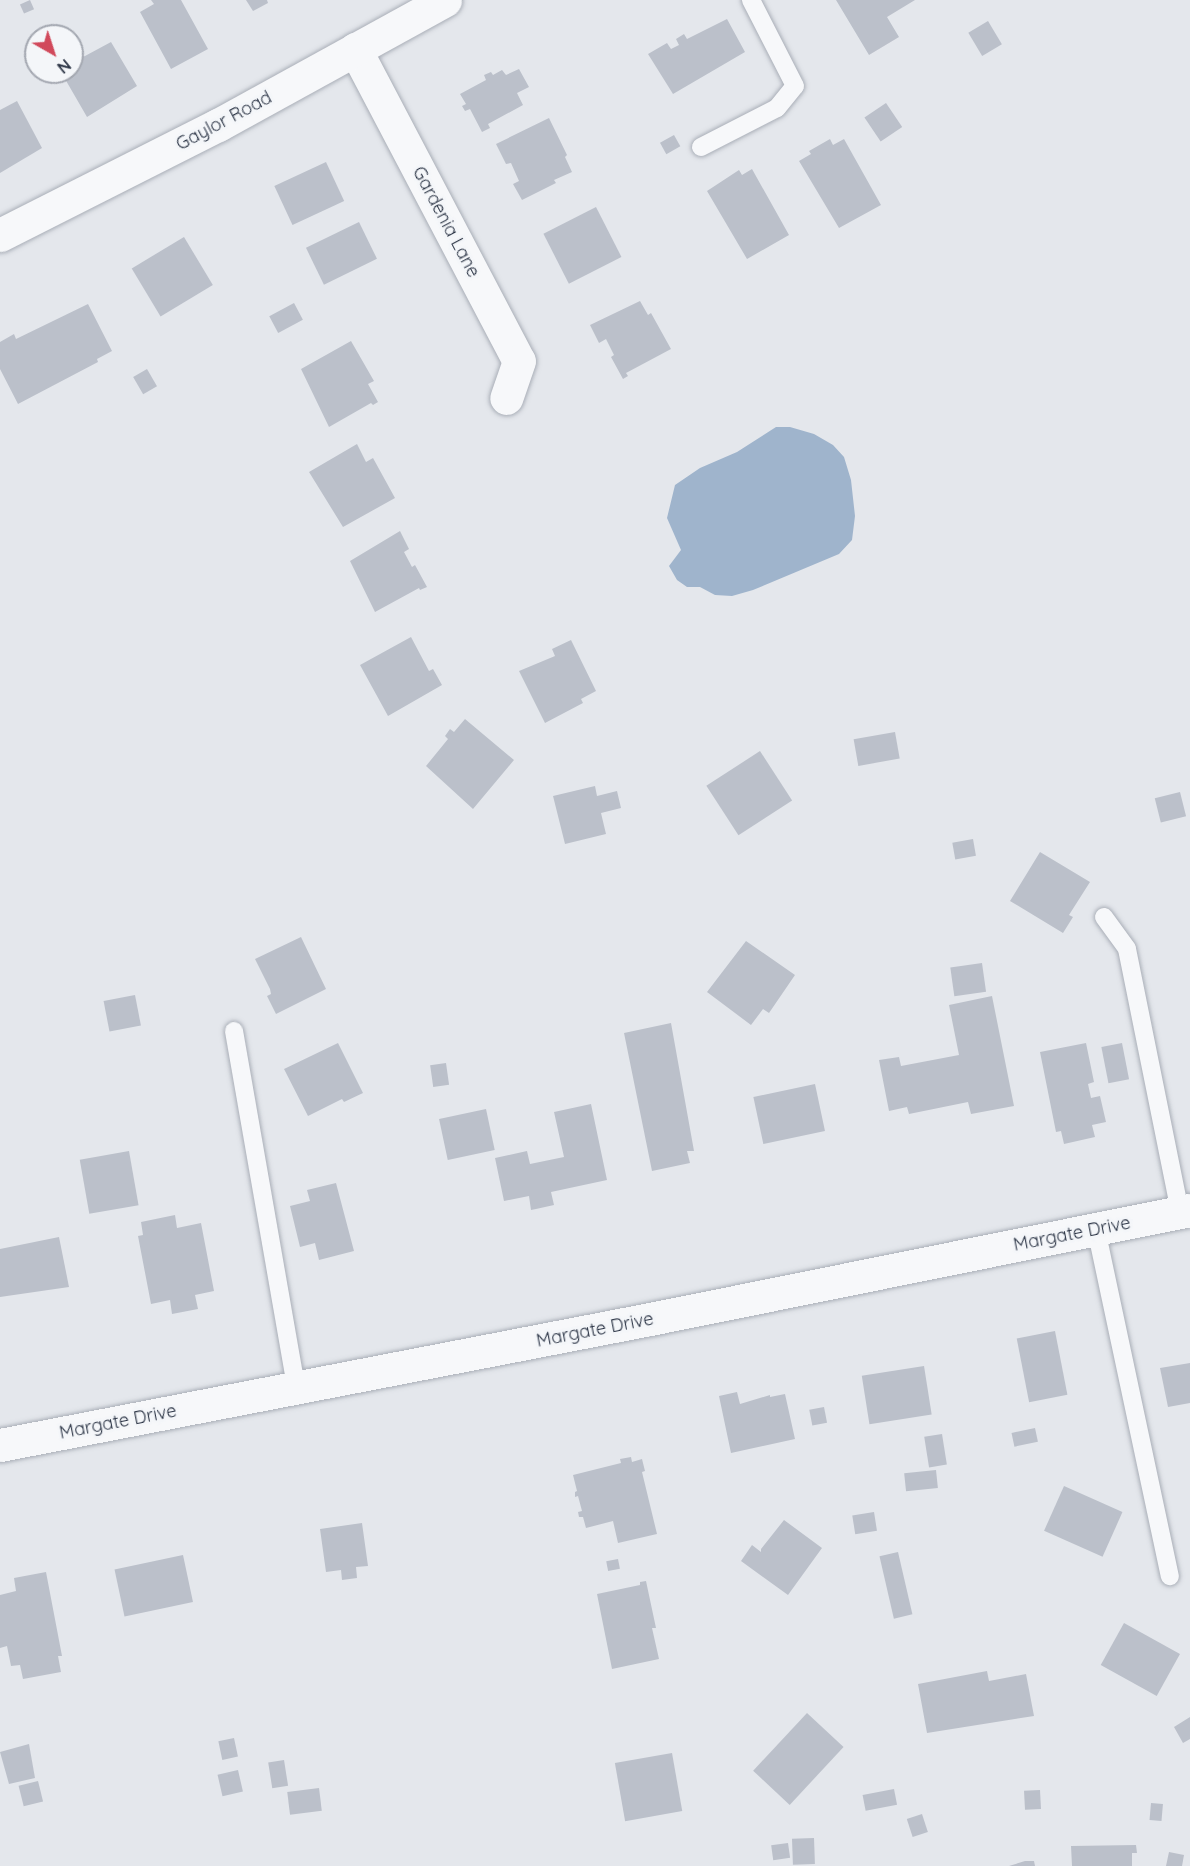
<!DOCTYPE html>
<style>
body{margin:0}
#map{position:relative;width:1190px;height:1866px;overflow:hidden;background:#e4e7ec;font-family:Quicksand,sans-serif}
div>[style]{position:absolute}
.water>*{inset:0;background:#9fb4cc}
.building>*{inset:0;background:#bbc0ca;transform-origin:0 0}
.roads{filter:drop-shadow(0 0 2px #a9aeb7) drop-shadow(0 0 2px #a9aeb7)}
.lane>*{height:18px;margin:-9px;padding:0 9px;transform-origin:9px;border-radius:9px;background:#f7f8fa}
.street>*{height:33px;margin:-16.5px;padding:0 16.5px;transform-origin:16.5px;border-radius:16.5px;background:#f7f8fa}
span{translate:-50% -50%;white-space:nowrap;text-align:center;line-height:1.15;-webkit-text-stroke:6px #f4f6f9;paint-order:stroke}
.street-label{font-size:18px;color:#2b3445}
.north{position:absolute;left:24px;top:24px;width:60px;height:60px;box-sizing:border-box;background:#f4f6f9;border:2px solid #a4a8b1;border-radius:50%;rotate:141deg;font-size:16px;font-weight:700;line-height:24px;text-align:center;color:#2b3445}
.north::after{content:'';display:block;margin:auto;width:21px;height:27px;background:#d1495b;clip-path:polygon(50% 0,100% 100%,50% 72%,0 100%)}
</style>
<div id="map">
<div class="water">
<div style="clip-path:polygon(776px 427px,790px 427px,814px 434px,833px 445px,844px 457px,851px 480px,855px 516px,852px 540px,839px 554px,753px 590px,732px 596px,715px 595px,700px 587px,687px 587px,677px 580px,669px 566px,681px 550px,667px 518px,675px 485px,700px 468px,737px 452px)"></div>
</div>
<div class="building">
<div style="left:30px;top:0;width:10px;height:11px;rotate:66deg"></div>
<div style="clip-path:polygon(151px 0,181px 0,208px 49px,171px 69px,140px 12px,154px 4px)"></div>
<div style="clip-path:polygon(246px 0,267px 0,268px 3px,253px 11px)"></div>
<div style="clip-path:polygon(836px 0,915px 0,887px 17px,899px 37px,869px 55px)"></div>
<div style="clip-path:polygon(727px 19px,745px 52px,673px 94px,648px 54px,667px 43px,671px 49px,679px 45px,676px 39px,684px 34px,687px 39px)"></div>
<div style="left:988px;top:21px;width:27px;height:23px;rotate:59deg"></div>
<div style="clip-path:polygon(111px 42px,137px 86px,87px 117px,61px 72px,72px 72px,72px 63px)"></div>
<div style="clip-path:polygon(519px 69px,529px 87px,517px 93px,523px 105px,488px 124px,490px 128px,482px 132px,470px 109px,465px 111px,462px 106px,466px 104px,460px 94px,486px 80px,484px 75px,491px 72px,493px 75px,502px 70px,506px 75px)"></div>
<div style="clip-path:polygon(17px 101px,42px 148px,0 173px,0 110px)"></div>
<div style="left:886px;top:103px;width:29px;height:26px;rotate:56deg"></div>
<div style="clip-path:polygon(549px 118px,567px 155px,565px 157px,572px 172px,554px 180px,556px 183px,522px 200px,513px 184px,519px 181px,511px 163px,506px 164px,496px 144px)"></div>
<div style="left:674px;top:135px;width:13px;height:16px;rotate:61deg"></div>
<div style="clip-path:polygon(830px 139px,833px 145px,844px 139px,881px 205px,839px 228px,799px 161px,811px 154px,809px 151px)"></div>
<div style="left:326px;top:162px;width:43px;height:57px;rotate:65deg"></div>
<div style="clip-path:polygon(752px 169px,789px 235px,747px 259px,707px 191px,739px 170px,742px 175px)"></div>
<div style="left:596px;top:207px;width:56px;height:59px;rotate:63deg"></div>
<div style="left:359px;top:222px;width:41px;height:59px;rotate:64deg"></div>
<div style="left:184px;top:237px;width:56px;height:61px;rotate:59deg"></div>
<div style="clip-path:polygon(640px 301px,648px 315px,651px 313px,671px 349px,626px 373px,628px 376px,623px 379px,611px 357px,614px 355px,606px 339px,599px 343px,590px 325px)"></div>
<div style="left:294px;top:303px;width:19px;height:28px;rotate:62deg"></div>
<div style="clip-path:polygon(88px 304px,112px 351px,97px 359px,98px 362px,18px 404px,0 369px,0 342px,14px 334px,16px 339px)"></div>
<div style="clip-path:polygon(351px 341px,374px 381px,368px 384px,378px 402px,373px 405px,371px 403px,329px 427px,301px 369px)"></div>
<div style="left:147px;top:369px;width:20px;height:16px;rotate:60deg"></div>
<div style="clip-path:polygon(357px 444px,366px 462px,373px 458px,395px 498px,343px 527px,309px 472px)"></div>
<div style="clip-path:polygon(400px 531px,409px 549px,404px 552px,412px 567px,415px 565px,427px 587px,420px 590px,419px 588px,375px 612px,350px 561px)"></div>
<div style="clip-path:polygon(411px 637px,429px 671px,433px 669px,442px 685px,388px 716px,360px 665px)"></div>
<div style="clip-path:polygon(571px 640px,596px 691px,581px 699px,583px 703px,545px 723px,519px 671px,555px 656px,552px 649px)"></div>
<div style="clip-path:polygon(465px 719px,514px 760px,473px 809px,426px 766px,448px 739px,445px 736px,450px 729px,454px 732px)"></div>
<div style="left:895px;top:732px;width:27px;height:42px;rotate:80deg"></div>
<div style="left:760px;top:751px;width:59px;height:64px;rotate:57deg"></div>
<div style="clip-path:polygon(595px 786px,597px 796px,617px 791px,621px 808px,601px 813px,606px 834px,565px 844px,553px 796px)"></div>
<div style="left:1180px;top:792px;width:25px;height:26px;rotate:76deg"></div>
<div style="left:973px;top:839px;width:17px;height:21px;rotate:80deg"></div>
<div style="clip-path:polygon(1040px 852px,1090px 882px,1069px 915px,1073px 917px,1063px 933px,1010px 901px)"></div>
<div style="clip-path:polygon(301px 937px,326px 989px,276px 1014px,267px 996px,271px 994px,270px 989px,255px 959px)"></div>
<div style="clip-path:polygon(746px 941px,795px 975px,769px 1013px,763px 1009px,751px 1025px,707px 992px)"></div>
<div style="left:982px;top:963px;width:29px;height:32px;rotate:82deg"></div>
<div style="left:135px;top:995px;width:31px;height:32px;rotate:79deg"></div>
<div style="clip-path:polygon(992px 996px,1014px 1106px,971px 1114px,968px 1102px,909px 1114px,907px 1107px,889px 1111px,879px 1060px,899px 1057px,901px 1066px,959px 1055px,949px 1005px)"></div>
<div style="clip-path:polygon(671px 1023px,694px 1151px,687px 1151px,690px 1163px,652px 1171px,624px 1033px)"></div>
<div style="clip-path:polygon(338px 1043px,363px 1093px,344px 1102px,342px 1099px,308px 1116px,284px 1069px)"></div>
<div style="clip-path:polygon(1086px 1043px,1094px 1082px,1088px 1084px,1091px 1098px,1100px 1096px,1106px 1122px,1092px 1125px,1095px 1137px,1064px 1144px,1061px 1131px,1056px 1132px,1040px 1052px)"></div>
<div style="left:1122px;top:1043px;width:37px;height:21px;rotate:79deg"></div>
<div style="left:446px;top:1063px;width:22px;height:16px;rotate:82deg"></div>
<div style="left:815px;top:1084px;width:48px;height:63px;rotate:78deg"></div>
<div style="clip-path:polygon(591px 1104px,607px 1180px,551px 1192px,554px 1205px,536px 1209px,531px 1210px,529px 1196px,504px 1201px,495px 1158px,527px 1151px,530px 1164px,564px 1157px,554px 1112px)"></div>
<div style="left:486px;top:1109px;width:42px;height:48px;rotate:78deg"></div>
<div style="left:129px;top:1151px;width:55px;height:50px;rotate:80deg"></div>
<div style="clip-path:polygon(336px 1183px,354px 1251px,319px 1260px,315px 1243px,300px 1247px,290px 1206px,310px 1201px,307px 1190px)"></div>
<div style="clip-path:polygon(175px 1215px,177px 1228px,201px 1223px,214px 1291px,195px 1295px,198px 1309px,172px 1314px,170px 1300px,151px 1304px,138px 1236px,143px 1235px,141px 1222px)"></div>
<div style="clip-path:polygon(59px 1237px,69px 1287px,0 1297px,0 1249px)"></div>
<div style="left:1055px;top:1331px;width:65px;height:39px;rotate:79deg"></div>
<div style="clip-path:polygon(1190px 1363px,1190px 1403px,1168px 1407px,1160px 1368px)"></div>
<div style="left:924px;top:1366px;width:49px;height:63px;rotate:81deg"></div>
<div style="clip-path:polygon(737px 1392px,740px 1404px,770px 1395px,770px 1397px,785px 1394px,795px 1439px,731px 1453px,719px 1396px)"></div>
<div style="left:824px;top:1407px;width:16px;height:15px;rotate:79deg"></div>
<div style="left:1035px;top:1428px;width:14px;height:24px;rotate:78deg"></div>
<div style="left:942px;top:1434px;width:31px;height:18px;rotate:81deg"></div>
<div style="clip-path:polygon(631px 1457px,632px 1462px,642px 1459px,645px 1471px,642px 1472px,657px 1534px,618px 1543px,613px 1521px,586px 1528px,583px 1517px,579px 1517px,578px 1512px,582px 1511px,578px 1496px,575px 1497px,575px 1492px,577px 1491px,573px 1475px,621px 1463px,620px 1459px)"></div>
<div style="left:936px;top:1470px;width:18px;height:32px;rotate:84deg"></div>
<div style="left:1064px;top:1486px;width:64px;height:49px;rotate:24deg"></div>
<div style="left:874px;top:1512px;width:19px;height:22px;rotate:81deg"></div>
<div style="clip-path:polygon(784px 1520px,822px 1548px,788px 1595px,741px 1561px,752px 1545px,761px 1552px,761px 1549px)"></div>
<div style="clip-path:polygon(362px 1523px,368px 1566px,356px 1567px,357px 1578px,342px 1580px,341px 1570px,326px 1572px,320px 1529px)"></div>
<div style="left:898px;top:1552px;width:64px;height:19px;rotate:77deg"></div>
<div style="left:183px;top:1555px;width:48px;height:70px;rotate:78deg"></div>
<div style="left:618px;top:1559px;width:10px;height:12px;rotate:79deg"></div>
<div style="clip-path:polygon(46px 1572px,62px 1656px,58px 1656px,61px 1672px,23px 1679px,20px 1665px,11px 1666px,7px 1646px,0 1648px,0 1595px,16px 1591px,14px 1578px)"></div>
<div style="clip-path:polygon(646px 1581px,656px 1628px,652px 1628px,659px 1659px,612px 1669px,597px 1594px,640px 1585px,640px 1582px)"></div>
<div style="left:1124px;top:1623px;width:64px;height:48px;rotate:29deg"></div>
<div style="clip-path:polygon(987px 1671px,989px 1681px,1026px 1674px,1034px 1716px,927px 1733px,918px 1684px)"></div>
<div style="left:807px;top:1713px;width:50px;height:79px;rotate:43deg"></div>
<div style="clip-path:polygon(1190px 1717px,1190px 1739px,1183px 1743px,1174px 1727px)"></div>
<div style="left:234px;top:1738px;width:19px;height:16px;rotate:78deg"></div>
<div style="clip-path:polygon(29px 1744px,35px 1778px,9px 1784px,0 1752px)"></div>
<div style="left:672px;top:1753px;width:59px;height:58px;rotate:80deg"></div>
<div style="left:284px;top:1760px;width:26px;height:16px;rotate:81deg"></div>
<div style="left:238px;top:1770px;width:22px;height:21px;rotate:77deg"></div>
<div style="left:38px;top:1781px;width:21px;height:20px;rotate:76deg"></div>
<div style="left:319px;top:1788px;width:23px;height:32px;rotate:83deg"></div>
<div style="left:894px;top:1789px;width:16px;height:32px;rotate:79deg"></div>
<div style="left:1040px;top:1790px;width:19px;height:16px;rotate:87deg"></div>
<div style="left:1151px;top:1803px;width:12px;height:17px;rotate:5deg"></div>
<div style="left:922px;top:1814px;width:19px;height:16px;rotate:72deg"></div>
<div style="left:814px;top:1838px;width:26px;height:22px;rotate:88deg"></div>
<div style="left:788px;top:1843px;width:15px;height:17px;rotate:82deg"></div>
<div style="clip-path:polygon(1136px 1845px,1137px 1853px,1132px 1853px,1132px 1866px,1072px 1866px,1071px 1846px)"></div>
<div style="clip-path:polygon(1169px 1852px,1184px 1855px,1182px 1866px,1166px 1866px)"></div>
<div style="clip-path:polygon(1025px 1861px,1034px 1861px,1035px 1866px,1009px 1866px)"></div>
</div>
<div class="roads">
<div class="lane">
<div style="left:701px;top:147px;width:85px;rotate:-27.2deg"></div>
<div style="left:777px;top:108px;width:28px;rotate:-51deg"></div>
<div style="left:795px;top:86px;width:97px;rotate:-117.1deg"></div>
<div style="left:1104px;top:917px;width:39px;rotate:54deg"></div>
<div style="left:1127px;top:949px;width:268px;rotate:78.6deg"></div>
<div style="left:234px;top:1031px;width:362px;rotate:80.1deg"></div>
<div style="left:1096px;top:1229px;width:355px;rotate:78deg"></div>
</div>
<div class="street">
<div style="left:355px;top:49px;width:352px;rotate:62.3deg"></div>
<div style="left:519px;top:361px;width:39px;rotate:109deg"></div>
<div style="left:0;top:235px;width:244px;rotate:-26.8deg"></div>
<div style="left:218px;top:125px;width:259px;rotate:-28.8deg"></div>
<div style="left:0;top:1445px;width:662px;rotate:-10.97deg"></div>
<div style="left:650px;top:1319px;width:551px;rotate:-11.41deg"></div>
</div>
</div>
<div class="street-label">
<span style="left:224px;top:121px;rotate:-28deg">Gaylor Road</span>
<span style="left:446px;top:222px;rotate:62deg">Gardenia Lane</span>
<span style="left:1072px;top:1234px;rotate:-11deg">Margate Drive</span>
<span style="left:595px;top:1330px;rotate:-11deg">Margate Drive</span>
<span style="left:118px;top:1422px;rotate:-11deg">Margate Drive</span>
</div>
<div class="north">N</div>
</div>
